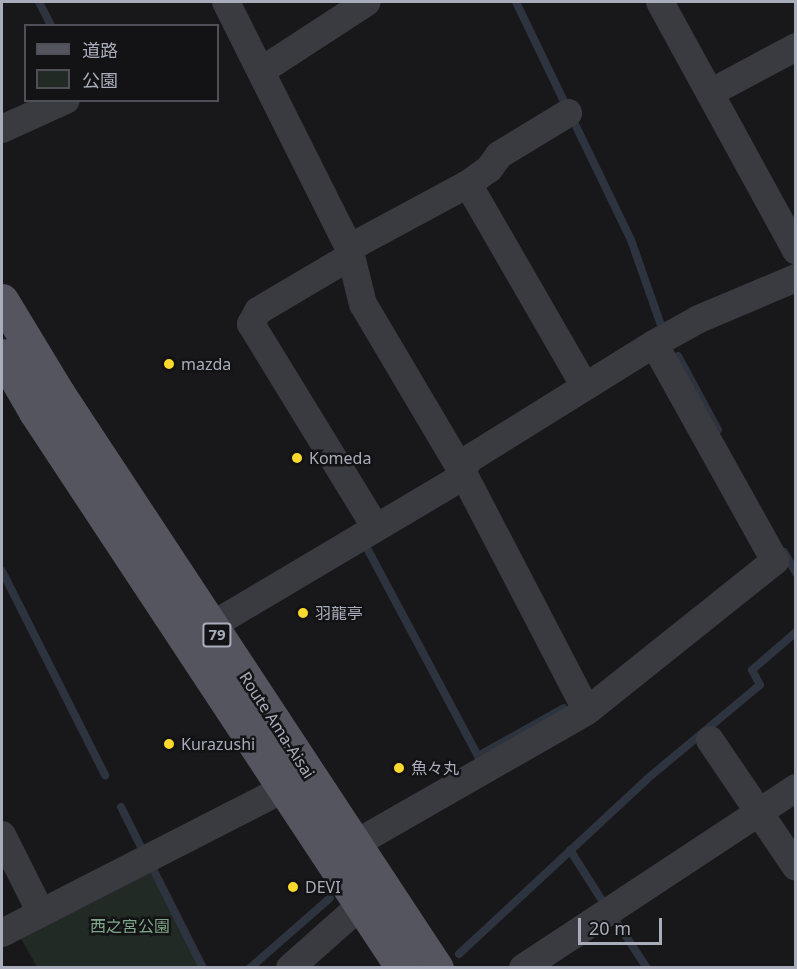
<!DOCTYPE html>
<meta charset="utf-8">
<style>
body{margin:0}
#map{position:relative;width:797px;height:969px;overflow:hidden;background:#18181a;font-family:"Noto Sans","Noto Sans JP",sans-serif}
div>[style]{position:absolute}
.green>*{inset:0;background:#212a24}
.stream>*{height:8px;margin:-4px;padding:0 4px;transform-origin:4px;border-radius:4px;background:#2d343f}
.minor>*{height:28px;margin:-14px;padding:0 14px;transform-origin:14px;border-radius:14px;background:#3a3a41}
.primary>*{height:33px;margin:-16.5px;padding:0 16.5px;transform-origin:16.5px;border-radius:16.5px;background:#54555e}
.dots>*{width:16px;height:16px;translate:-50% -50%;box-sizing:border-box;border:3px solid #131315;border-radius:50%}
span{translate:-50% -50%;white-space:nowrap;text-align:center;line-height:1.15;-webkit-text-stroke:5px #131315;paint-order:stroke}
.shield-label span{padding:2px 4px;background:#131315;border:2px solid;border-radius:4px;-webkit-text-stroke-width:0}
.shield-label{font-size:15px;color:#a9acba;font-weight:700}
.poi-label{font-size:16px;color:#a9acba}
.left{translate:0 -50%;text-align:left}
.street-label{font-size:16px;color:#a9acba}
.park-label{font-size:16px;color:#7fa688}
.frame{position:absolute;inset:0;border:3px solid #a9acba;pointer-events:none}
.legend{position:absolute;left:24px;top:24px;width:195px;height:78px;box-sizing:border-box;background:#131315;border:2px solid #4f5057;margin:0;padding:8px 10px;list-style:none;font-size:18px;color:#a9acba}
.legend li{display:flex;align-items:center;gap:12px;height:30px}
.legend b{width:30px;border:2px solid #4f5057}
.scale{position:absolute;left:578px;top:918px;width:84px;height:27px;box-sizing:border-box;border:3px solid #a9acba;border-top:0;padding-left:8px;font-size:18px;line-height:21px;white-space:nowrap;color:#a9acba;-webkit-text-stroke:4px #131315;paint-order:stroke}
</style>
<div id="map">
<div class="green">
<div style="clip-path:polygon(151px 868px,200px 967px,37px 967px,19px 935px)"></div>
</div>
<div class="stream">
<div style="left:39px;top:2px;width:27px;rotate:63deg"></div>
<div style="left:516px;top:2px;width:264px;rotate:64.2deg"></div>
<div style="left:631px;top:240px;width:90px;rotate:70.6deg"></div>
<div style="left:678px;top:356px;width:84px;rotate:61.6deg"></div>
<div style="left:368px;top:550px;width:234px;rotate:61.9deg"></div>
<div style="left:478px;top:756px;width:98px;rotate:-29.2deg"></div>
<div style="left:784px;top:552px;width:24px;rotate:60deg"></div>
<div style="left:2px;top:571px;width:229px;rotate:63.2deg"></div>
<div style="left:121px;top:807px;width:45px;rotate:63.4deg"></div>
<div style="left:570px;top:850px;width:62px;rotate:57.6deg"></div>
<div style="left:152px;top:867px;width:113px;rotate:63.2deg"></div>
<div style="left:614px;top:918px;width:60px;rotate:56.6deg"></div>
<div style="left:459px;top:954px;width:257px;rotate:-42.9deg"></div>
<div style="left:647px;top:779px;width:147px;rotate:-39.8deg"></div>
<div style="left:760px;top:685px;width:17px;rotate:-118deg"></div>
<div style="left:752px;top:670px;width:58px;rotate:-40.8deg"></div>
<div style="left:250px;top:968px;width:106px;rotate:-41.2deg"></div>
</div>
<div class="minor">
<div style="left:226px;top:2px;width:275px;rotate:63.4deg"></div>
<div style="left:349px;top:248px;width:58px;rotate:76deg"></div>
<div style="left:363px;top:304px;width:196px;rotate:59.4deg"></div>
<div style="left:463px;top:473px;width:268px;rotate:62.5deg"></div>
<div style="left:660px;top:2px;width:283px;rotate:61.3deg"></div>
<div style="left:261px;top:71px;width:126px;rotate:-33.1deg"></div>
<div style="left:710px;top:93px;width:98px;rotate:-28.1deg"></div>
<div style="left:2px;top:129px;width:70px;rotate:-24.4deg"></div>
<div style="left:468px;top:184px;width:234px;rotate:60deg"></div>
<div style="left:349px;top:248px;width:135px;rotate:-28.3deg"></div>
<div style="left:468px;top:184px;width:26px;rotate:-36deg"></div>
<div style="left:489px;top:169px;width:17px;rotate:-54deg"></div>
<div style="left:499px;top:155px;width:81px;rotate:-31.3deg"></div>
<div style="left:351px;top:256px;width:108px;rotate:149.4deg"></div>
<div style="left:258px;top:311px;width:15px;rotate:118deg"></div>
<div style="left:251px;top:324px;width:239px;rotate:58.5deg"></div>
<div style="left:211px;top:626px;width:286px;rotate:-30.7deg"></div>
<div style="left:457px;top:480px;width:24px;rotate:-60deg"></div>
<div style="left:469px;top:459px;width:218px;rotate:-31.9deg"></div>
<div style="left:654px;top:344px;width:51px;rotate:-29.1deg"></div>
<div style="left:699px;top:319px;width:105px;rotate:-22.9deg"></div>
<div style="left:710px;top:740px;width:153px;rotate:55.9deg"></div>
<div style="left:2px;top:835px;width:87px;rotate:63.4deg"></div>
<div style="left:355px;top:844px;width:267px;rotate:-29.8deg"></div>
<div style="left:587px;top:711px;width:241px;rotate:-38.6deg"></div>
<div style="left:775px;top:561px;width:248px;rotate:-119.1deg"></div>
<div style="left:2px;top:933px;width:316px;rotate:-27.1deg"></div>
<div style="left:290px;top:968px;width:95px;rotate:-41.6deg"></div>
<div style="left:523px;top:968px;width:327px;rotate:-33.4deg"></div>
</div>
<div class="primary">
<div style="left:2px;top:300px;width:110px;rotate:58.8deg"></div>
<div style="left:59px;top:394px;width:687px;rotate:56.63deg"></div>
<div style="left:2px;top:355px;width:66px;rotate:59.9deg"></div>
<div style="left:35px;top:412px;width:666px;rotate:56.57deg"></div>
</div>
<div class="dots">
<div style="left:169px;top:364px;background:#fbd82e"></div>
<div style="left:297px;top:458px;background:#fbd82e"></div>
<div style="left:303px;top:613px;background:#fbd82e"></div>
<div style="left:169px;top:744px;background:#fbd82e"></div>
<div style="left:399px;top:768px;background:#fbd82e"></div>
<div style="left:293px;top:887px;background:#fbd82e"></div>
</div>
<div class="shield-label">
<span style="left:217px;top:635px">79</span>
</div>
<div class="poi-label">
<span class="left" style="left:181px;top:364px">mazda</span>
<span class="left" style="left:309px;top:458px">Komeda</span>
<span class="left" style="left:315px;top:613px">羽龍亭</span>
<span class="left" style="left:181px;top:744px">Kurazushi</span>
<span class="left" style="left:411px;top:768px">魚々丸</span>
<span class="left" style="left:305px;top:887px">DEVI</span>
</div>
<div class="street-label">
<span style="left:277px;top:725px;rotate:57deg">Route Ama-Aisai</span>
</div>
<div class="park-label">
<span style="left:130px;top:926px">西之宮公園</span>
</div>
<div class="frame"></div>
<ul class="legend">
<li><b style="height:8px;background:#54555e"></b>道路</li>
<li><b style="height:16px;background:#212a24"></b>公園</li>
</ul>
<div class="scale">20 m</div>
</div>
